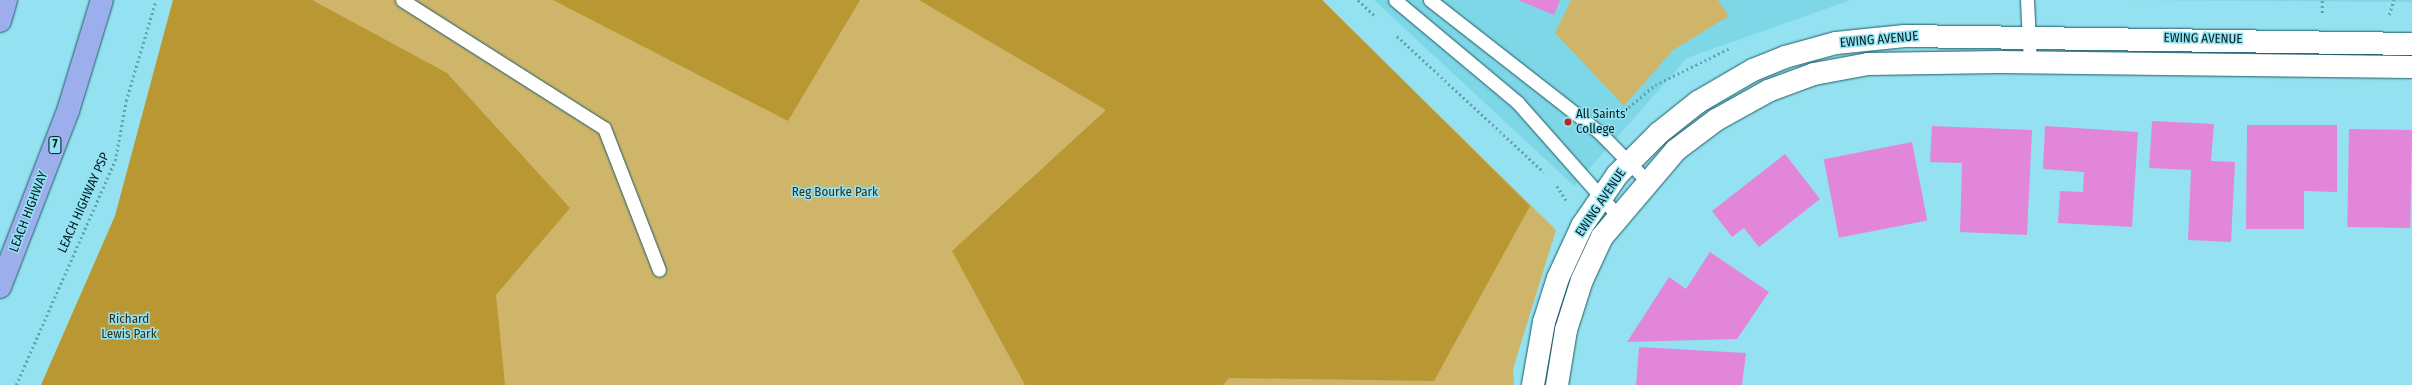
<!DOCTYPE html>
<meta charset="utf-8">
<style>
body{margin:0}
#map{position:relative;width:2412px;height:385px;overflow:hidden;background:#94e2f1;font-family:"Fira Sans Condensed",sans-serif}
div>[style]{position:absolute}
.built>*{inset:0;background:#7ed7e7}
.green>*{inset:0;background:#cfb56a}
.forest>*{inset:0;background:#b99833}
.building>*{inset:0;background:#e286d9;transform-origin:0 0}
.path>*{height:2.5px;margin-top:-1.25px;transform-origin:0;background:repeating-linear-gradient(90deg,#64a1ad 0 2px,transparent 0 5px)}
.roads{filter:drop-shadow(0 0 1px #1f5c66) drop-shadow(0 0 1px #1f5c66)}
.service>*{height:13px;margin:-6.5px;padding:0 6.5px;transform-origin:6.5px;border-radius:6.5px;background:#fff}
.tertiary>*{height:22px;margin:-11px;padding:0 11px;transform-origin:11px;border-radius:11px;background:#fff}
.trunk>*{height:22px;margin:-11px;padding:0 11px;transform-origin:11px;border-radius:11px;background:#9caeeb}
.dots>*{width:11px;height:11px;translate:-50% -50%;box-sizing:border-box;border:2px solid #94e2f1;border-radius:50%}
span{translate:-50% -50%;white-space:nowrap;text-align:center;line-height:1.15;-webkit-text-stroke:3px #94e2f1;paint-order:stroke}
.shield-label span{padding:1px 3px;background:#94e2f1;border:1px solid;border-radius:3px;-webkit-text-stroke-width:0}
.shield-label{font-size:12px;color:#001d22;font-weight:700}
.street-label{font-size:13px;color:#001d22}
.poi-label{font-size:13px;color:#001d22}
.left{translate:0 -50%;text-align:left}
.park-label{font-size:13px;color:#352d18}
</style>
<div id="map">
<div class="built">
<div style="clip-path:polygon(1374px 0,1851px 0,1687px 58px,1574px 186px)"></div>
<div style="clip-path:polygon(2127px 0,2412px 0,2412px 2px)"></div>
</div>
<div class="green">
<div style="clip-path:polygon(173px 0,1322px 0,1556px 230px,1513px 369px,1514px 385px,41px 385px,115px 216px)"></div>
<div style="clip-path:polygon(1571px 0,1718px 0,1729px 16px,1673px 50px,1624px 106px,1555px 33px)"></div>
</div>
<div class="forest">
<div style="clip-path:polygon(173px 0,312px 0,447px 73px,570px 208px,496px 295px,505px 385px,41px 385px,115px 216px)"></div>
<div style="clip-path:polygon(553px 0,860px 0,788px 121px)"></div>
<div style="clip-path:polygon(919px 0,1322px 0,1530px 206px,1434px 381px,1229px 378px,1223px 385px,1025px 385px,952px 251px,1106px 110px)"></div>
</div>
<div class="building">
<div style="clip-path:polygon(1518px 0,1560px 0,1554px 15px)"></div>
<div style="clip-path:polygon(2152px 121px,2214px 124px,2211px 161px,2235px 162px,2231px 242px,2188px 240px,2191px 170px,2149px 168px)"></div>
<div style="clip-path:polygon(2247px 125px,2337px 125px,2337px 192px,2304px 191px,2304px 229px,2246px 229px)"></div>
<div style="clip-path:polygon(1932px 126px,2032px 130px,2027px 235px,1960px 232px,1962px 163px,1930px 162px)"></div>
<div style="clip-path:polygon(2045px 126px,2138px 132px,2132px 227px,2058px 223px,2060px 191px,2083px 192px,2084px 172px,2043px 169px)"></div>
<div style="left:2349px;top:129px;width:63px;height:98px;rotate:1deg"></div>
<div style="left:1912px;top:142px;width:80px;height:90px;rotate:79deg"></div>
<div style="clip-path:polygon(1785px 154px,1820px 199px,1759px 247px,1744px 228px,1732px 237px,1712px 211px)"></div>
<div style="clip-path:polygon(1710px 252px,1769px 292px,1737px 339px,1627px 342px,1669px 277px,1686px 289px)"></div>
<div style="clip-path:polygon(1639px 347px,1746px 353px,1742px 385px,1636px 385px)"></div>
</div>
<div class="path">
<div style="left:1358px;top:0;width:22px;rotate:43deg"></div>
<div style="left:2322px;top:13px;width:13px;rotate:-90deg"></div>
<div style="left:2389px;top:15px;width:16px;rotate:-72deg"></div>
<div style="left:1397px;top:36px;width:200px;rotate:42.8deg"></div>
<div style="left:1617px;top:117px;width:50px;rotate:-40.1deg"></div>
<div style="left:1655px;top:85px;width:84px;rotate:-26.3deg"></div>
<div style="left:1557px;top:186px;width:17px;rotate:57deg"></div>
<div style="left:16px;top:385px;width:245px;rotate:-66.2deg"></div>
<div style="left:115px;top:161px;width:61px;rotate:-79.6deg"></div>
<div style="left:126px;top:101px;width:105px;rotate:-73.5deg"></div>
</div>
<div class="roads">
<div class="service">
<div style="left:402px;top:0;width:239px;rotate:32.4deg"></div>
<div style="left:604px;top:128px;width:152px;rotate:68.8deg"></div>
<div style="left:1395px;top:0;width:160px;rotate:39.9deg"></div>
<div style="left:1518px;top:103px;width:151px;rotate:48.5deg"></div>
<div style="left:1430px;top:0;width:214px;rotate:38deg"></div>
<div style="left:1599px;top:132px;width:69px;rotate:45.6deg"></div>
<div style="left:2027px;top:0;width:63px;rotate:87.3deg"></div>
</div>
<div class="tertiary">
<div style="left:1533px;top:385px;width:64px;rotate:-80.1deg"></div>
<div style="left:1544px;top:322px;width:46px;rotate:-72.3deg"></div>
<div style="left:1558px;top:278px;width:57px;rotate:-65.2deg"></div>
<div style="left:1582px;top:226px;width:62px;rotate:-55.5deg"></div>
<div style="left:1617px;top:175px;width:59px;rotate:-45deg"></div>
<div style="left:1659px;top:133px;width:50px;rotate:-38.5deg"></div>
<div style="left:1698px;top:102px;width:64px;rotate:-30.2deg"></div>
<div style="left:1753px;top:70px;width:35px;rotate:-22deg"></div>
<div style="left:1785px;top:57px;width:53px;rotate:-15.4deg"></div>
<div style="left:1836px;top:43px;width:69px;rotate:-5.8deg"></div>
<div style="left:1905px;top:36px;width:507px;rotate:0.9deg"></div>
<div style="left:1557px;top:385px;width:56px;rotate:-80.7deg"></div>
<div style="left:1566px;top:330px;width:52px;rotate:-72.3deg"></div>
<div style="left:1582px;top:280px;width:47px;rotate:-65.1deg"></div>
<div style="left:1602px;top:237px;width:114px;rotate:-49.6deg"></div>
<div style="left:1676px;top:150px;width:50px;rotate:-36.9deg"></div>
<div style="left:1716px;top:120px;width:60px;rotate:-29.1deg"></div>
<div style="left:1768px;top:91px;width:49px;rotate:-20.3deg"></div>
<div style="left:1814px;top:74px;width:55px;rotate:-10.5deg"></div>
<div style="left:1868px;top:64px;width:132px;rotate:-0.9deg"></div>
<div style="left:2000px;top:62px;width:412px;rotate:0.7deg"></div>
</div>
<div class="trunk">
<div style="left:0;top:21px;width:22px;rotate:-74deg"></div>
<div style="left:0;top:287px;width:189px;rotate:-68.9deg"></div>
<div style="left:68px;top:111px;width:116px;rotate:-73deg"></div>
</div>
</div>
<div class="dots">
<div style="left:1568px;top:122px;background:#b72a19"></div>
</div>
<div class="shield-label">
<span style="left:55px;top:145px">7</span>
</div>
<div class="street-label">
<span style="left:2203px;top:39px;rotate:1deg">EWING AVENUE</span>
<span style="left:1879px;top:40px;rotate:-5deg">EWING AVENUE</span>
<span style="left:84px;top:203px;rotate:-66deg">LEACH HIGHWAY PSP</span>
<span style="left:1601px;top:203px;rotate:-56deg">EWING AVENUE</span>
<span style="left:29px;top:212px;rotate:-69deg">LEACH HIGHWAY</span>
</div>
<div class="poi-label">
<span class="left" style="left:1576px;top:122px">All Saints’<br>College</span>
</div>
<div class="park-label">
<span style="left:835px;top:192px">Reg Bourke Park</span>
<span style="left:129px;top:327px">Richard<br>Lewis Park</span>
</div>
</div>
